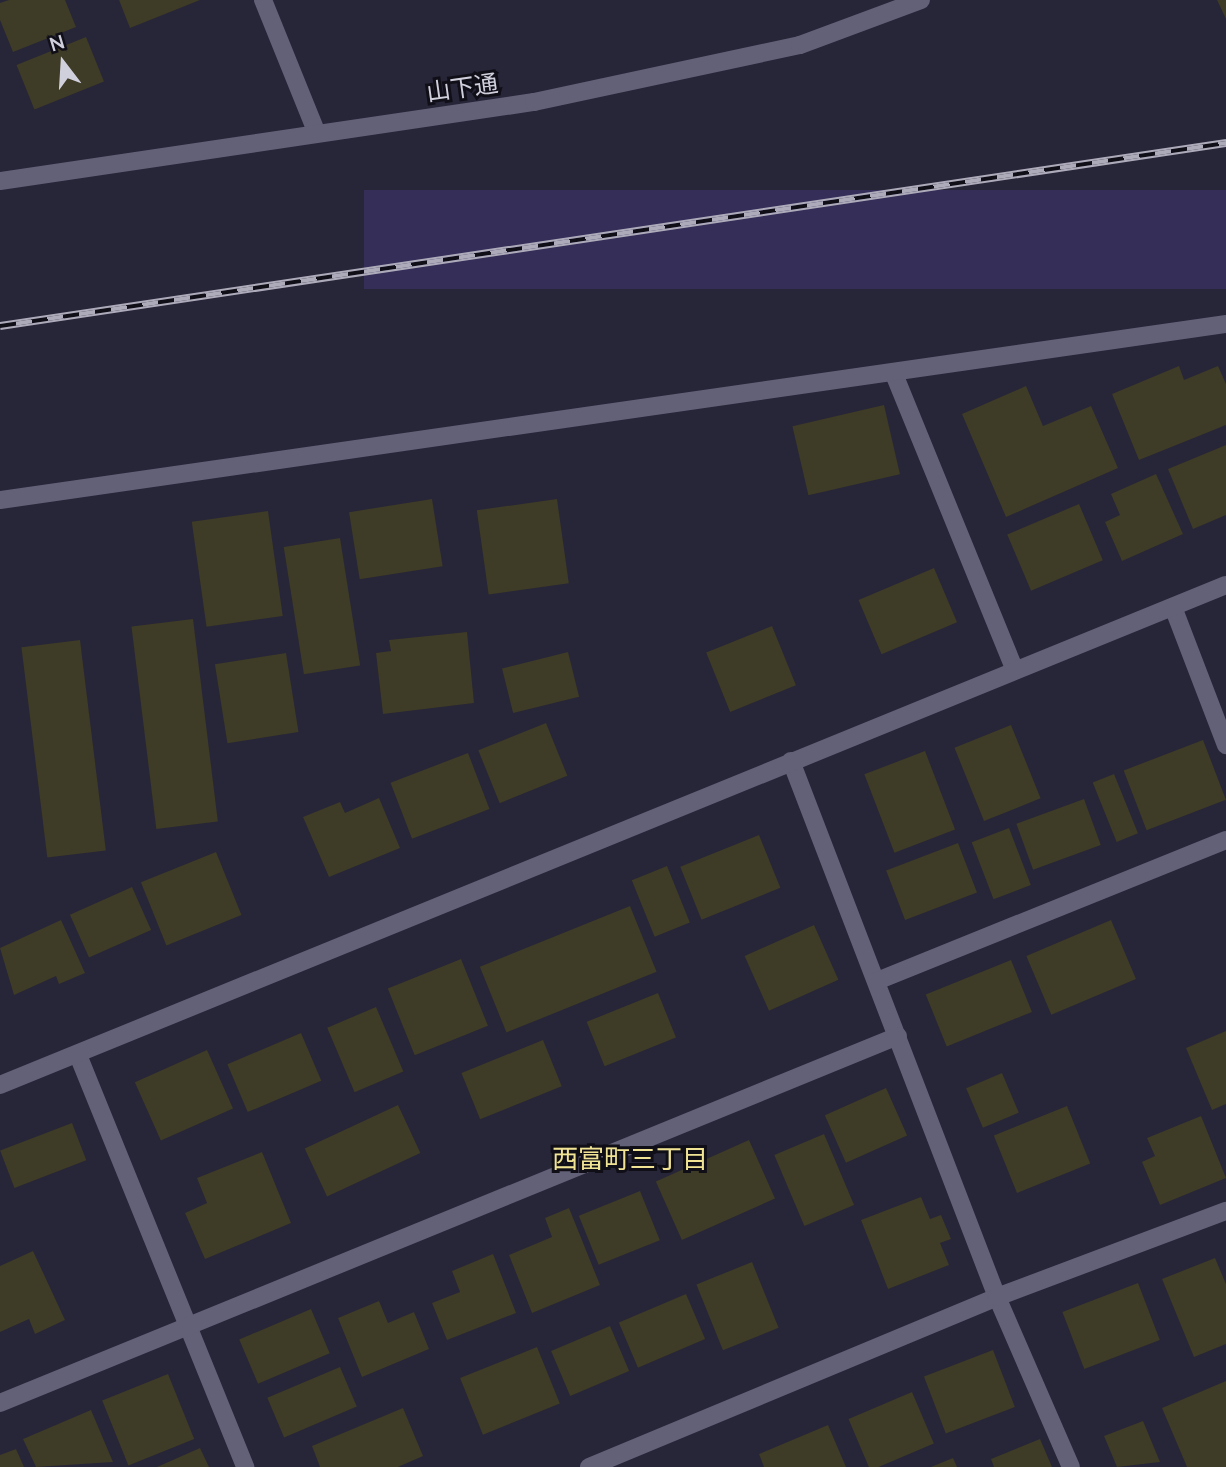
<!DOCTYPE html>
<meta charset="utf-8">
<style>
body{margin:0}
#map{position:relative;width:1226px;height:1467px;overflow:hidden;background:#272538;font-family:Lato,"Noto Sans JP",sans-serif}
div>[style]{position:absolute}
.green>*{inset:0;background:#342e59;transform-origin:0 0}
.building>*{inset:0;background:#3e3b26;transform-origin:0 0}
.street>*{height:18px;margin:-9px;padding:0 9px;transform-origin:9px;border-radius:9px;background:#636177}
.secondary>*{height:18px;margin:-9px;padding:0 9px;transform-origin:9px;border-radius:9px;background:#636177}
.rail>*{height:8px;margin-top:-4px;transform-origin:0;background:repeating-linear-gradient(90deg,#100f18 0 16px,#adabba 0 32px);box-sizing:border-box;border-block:2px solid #adabba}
span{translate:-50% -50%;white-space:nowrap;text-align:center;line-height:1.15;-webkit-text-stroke:6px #100f18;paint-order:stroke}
.street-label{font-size:24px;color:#d0cfdc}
.neighbourhood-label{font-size:26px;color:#f0e394}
.north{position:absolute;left:28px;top:28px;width:70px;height:70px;-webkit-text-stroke:5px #100f18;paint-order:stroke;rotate:343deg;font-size:19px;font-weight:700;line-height:28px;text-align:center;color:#d0cfdc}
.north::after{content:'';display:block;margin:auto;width:24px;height:32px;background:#d0cfdc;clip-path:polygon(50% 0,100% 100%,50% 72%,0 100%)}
</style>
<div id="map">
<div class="green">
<div style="left:1226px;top:190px;width:99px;height:862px;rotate:90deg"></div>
</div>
<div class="building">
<div style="clip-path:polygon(9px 0,65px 0,76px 27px,13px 52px,0 20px,0 3px)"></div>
<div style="clip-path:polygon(119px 0,200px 0,130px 28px)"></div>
<div style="clip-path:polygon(1217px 0,1226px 0,1226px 19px)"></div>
<div style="left:86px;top:37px;width:48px;height:75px;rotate:68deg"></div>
<div style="clip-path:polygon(1179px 366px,1184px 380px,1218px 366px,1226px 384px,1226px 425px,1139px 460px,1112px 394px)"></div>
<div style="clip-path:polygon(1026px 386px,1043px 426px,1091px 406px,1118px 468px,1006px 517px,962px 414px)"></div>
<div style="left:884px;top:405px;width:71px;height:94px;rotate:77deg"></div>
<div style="clip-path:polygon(1226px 445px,1226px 515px,1193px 529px,1168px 469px)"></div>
<div style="clip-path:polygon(1156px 474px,1183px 534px,1122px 561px,1105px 522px,1120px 515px,1111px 494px)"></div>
<div style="left:432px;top:499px;width:68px;height:84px;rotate:81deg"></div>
<div style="left:557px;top:499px;width:85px;height:81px;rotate:82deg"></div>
<div style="left:1079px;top:504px;width:61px;height:78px;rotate:67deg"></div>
<div style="left:268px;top:511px;width:106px;height:77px;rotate:82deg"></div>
<div style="left:340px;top:538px;width:129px;height:57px;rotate:81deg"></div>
<div style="left:934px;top:568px;width:59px;height:82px;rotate:67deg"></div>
<div style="left:193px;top:619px;width:204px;height:62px;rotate:83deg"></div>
<div style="left:772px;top:626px;width:64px;height:71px;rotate:68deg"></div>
<div style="clip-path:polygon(467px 632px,474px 703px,383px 714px,376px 653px,391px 651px,389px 640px)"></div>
<div style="left:80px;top:640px;width:212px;height:59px;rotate:83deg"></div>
<div style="left:568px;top:652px;width:46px;height:68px;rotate:76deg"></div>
<div style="left:286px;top:653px;width:80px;height:72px;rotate:81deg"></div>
<div style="left:546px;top:723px;width:57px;height:73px;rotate:68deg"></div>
<div style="left:1011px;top:725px;width:79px;height:61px;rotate:68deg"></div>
<div style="left:1203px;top:740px;width:64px;height:85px;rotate:69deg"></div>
<div style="left:925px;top:751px;width:84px;height:65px;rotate:69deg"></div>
<div style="left:468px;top:753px;width:60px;height:83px;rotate:69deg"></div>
<div style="left:1114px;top:774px;width:64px;height:23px;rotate:68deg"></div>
<div style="clip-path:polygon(379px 798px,400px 848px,329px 877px,303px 817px,340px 802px,345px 813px)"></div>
<div style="left:1084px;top:799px;width:49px;height:72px;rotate:70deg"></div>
<div style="left:1009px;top:828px;width:61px;height:40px;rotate:69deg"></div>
<div style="left:759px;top:835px;width:57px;height:85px;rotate:68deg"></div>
<div style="left:958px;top:843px;width:53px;height:77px;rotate:69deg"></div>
<div style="left:216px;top:852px;width:68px;height:81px;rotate:68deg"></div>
<div style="left:667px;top:866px;width:61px;height:38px;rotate:68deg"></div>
<div style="left:132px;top:887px;width:47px;height:68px;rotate:66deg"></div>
<div style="left:630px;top:906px;width:71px;height:162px;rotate:68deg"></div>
<div style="clip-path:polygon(61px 920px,85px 973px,59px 984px,56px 976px,14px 995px,0 948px)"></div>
<div style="left:1111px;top:920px;width:64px;height:92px;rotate:67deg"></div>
<div style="left:814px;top:925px;width:60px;height:76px;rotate:66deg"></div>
<div style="left:461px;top:959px;width:72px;height:79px;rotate:68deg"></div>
<div style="left:1011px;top:960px;width:56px;height:92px;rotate:68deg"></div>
<div style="left:658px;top:993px;width:48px;height:77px;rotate:68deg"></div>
<div style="left:376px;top:1007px;width:70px;height:53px;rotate:67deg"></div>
<div style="clip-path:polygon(1226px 1031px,1226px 1104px,1212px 1110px,1186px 1048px)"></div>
<div style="left:301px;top:1033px;width:52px;height:80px;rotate:67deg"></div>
<div style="left:543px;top:1040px;width:50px;height:88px;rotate:68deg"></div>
<div style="left:207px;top:1050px;width:64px;height:79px;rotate:66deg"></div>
<div style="left:1002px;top:1073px;width:43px;height:39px;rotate:67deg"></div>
<div style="left:886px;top:1088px;width:52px;height:67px;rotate:66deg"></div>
<div style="left:398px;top:1105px;width:53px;height:103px;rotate:65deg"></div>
<div style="left:1067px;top:1106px;width:62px;height:79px;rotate:68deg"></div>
<div style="clip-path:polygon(1201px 1116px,1226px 1178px,1160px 1205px,1142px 1162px,1155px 1156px,1147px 1138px)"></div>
<div style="left:72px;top:1123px;width:40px;height:77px;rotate:69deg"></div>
<div style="left:824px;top:1134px;width:77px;height:54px;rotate:67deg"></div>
<div style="left:749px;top:1140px;width:64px;height:102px;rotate:66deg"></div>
<div style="clip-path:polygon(262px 1152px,291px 1223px,205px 1259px,185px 1213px,207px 1203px,197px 1178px)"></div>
<div style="left:640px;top:1191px;width:53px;height:66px;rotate:68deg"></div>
<div style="clip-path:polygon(921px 1197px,930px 1219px,941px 1215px,951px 1239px,940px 1243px,949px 1265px,888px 1289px,861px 1220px)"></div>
<div style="clip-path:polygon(569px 1208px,600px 1285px,532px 1313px,509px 1255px,552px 1237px,545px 1218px)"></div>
<div style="clip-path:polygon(33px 1251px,65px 1320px,35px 1334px,29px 1319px,0 1332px,0 1266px)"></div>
<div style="clip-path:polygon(493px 1254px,516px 1313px,447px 1340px,432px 1303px,460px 1292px,452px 1271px)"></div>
<div style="clip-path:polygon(1215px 1258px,1226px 1284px,1226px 1344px,1194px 1357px,1162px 1279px)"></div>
<div style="left:752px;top:1262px;width:71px;height:60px;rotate:68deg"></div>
<div style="left:1138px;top:1283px;width:61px;height:81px;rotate:69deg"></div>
<div style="left:686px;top:1294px;width:49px;height:73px;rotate:67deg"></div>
<div style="clip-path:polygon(379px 1301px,388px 1323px,414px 1312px,429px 1349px,362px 1377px,338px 1318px)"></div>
<div style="left:311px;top:1309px;width:48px;height:78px;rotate:67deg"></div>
<div style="left:610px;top:1326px;width:49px;height:64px;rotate:67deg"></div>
<div style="left:537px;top:1347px;width:61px;height:83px;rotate:68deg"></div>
<div style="left:993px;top:1350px;width:61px;height:74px;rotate:69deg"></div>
<div style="left:340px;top:1367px;width:43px;height:79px;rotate:67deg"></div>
<div style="left:168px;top:1374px;width:70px;height:71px;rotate:68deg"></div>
<div style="clip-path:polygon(1226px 1381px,1226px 1467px,1187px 1467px,1162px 1408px)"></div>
<div style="left:912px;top:1392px;width:56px;height:69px;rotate:67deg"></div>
<div style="clip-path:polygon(403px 1408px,423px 1456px,398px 1467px,320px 1467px,312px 1446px)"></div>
<div style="clip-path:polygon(91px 1410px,113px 1462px,36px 1467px,23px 1439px)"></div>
<div style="clip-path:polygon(1143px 1421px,1160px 1462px,1117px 1467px,1104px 1436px)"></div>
<div style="clip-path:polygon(828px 1425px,846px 1467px,764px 1467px,759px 1454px)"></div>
<div style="clip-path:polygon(1040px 1439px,1052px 1467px,994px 1467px,991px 1459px)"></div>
<div style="clip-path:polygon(200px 1448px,209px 1467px,157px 1467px)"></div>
<div style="clip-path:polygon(16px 1449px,24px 1467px,0 1467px,0 1455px)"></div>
<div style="clip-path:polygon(953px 1458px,957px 1467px,931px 1467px)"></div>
</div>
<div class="street">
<div style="left:263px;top:0;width:141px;rotate:68deg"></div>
<div style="left:894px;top:374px;width:320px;rotate:67.8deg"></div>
<div style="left:0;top:500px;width:1239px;rotate:-8.17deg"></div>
<div style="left:1173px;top:607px;width:148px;rotate:69deg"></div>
<div style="left:791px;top:761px;width:574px;rotate:68.98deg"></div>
<div style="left:997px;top:1297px;width:185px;rotate:66.5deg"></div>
<div style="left:877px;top:981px;width:376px;rotate:-22deg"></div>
<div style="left:78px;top:1055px;width:445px;rotate:67.9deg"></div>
<div style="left:0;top:1085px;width:1324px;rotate:-22.19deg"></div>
<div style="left:0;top:1403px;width:970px;rotate:-22.23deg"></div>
<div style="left:589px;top:1467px;width:442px;rotate:-22.6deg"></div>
<div style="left:997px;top:1297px;width:245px;rotate:-20.6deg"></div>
</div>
<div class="secondary">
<div style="left:0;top:181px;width:540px;rotate:-8.42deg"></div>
<div style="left:534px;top:102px;width:272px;rotate:-12.1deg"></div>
<div style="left:800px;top:45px;width:129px;rotate:-20.4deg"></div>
</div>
<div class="rail">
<div style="left:0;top:326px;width:1240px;rotate:-8.49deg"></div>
</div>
<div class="street-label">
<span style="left:462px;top:87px;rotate:-8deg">山下通</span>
</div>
<div class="neighbourhood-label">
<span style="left:630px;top:1159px">西富町三丁目</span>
</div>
<div class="north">N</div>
</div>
